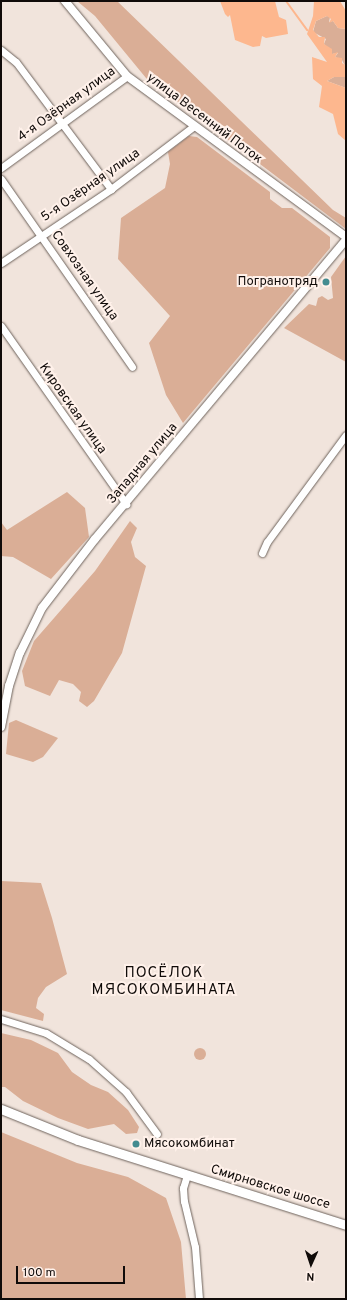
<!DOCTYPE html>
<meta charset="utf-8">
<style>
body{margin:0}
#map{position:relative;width:347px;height:1300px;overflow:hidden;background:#f1e4dc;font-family:Overpass,sans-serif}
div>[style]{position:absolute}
.green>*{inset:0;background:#daae96}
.round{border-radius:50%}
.water>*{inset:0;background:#fdb78e}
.stream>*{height:2px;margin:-1px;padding:0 1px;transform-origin:1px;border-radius:1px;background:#fdb78e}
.roads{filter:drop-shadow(0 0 1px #6e635c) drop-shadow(0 0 1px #6e635c)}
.minor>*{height:7px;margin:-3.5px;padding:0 3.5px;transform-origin:3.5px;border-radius:3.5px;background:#fff}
.tertiary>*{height:8px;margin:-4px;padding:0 4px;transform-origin:4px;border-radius:4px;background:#fff}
.secondary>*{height:9px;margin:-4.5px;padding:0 4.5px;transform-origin:4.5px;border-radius:4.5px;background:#fff}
.dots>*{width:11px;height:11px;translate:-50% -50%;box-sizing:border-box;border:2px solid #fff1ea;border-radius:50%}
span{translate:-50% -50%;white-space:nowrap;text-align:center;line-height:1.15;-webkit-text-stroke:4px #fff1ea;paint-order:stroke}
.street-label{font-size:13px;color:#100b09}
.poi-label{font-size:13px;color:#100b09}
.right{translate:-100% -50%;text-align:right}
.left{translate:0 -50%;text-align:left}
.quarter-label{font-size:15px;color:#100b09;letter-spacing:1px}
.frame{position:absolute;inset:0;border:2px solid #100b09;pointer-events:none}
.north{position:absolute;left:291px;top:1244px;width:40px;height:40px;-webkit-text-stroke:3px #fff1ea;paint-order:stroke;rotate:183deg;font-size:11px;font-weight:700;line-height:16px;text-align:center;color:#100b09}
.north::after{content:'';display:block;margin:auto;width:14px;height:18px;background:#100b09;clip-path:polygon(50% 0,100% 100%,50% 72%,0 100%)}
.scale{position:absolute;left:16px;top:1266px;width:109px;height:18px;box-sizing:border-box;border:2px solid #100b09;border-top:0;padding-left:5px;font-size:12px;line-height:14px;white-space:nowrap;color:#100b09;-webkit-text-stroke:3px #fff1ea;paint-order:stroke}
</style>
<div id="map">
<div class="green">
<div style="clip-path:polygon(77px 1px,117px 1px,333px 210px,346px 218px,346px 229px,146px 78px,95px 16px)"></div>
<div style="clip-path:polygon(327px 16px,330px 17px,329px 22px,333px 21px,338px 28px,346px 29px,346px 68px,342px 60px,335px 57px,338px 53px,332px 54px,324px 44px,326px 39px,313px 32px,316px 21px)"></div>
<div style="clip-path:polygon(334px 77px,346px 77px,346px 88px,327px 81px)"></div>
<div style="clip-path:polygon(189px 136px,197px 137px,270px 192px,270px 199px,282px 208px,292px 208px,330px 237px,330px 248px,183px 423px,166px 395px,149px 343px,170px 316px,118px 259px,121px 218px,165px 188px,170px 164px,168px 152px)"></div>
<div style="clip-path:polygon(346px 256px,346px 362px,284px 328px,309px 304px,316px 306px,318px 298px,322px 296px,328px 300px,333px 298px,331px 277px)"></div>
<div style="clip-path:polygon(67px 492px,85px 508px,89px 537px,51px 579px,13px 557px,1px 556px,1px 522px,7px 530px)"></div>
<div style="clip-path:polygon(130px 521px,137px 528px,131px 542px,135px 557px,146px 566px,122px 653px,94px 701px,87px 707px,79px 701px,81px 692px,73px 684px,59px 680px,50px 696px,25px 686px,22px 671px,34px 641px,95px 571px)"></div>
<div style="clip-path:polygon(16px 720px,58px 738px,43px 757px,33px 762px,6px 754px,9px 723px)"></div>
<div style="clip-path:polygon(1px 881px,41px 883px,52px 918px,67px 974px,46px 987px,38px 998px,36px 1008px,44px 1014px,43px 1021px,1px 1010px)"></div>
<div style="clip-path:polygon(1px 1033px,31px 1040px,58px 1053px,72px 1072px,91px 1085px,108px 1092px,128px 1110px,139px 1127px,137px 1133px,126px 1134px,114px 1124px,88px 1129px,58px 1118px,23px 1101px,5px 1087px,1px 1087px)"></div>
<div class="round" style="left:194px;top:1048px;width:12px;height:12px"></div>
<div style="clip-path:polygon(1px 1132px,77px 1163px,128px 1177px,166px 1198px,181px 1242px,186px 1299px,1px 1299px)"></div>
</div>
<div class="water">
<div style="clip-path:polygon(220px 1px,275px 1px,279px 17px,286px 20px,288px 34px,266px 38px,262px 36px,260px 46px,253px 47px,235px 40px,230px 15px,228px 17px,225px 14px)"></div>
<div style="clip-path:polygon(314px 1px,340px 1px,346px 11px,346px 29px,338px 28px,333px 21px,329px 23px,331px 19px,327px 16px,316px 21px,313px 30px,319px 37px,325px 37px,324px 44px,332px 49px,332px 54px,338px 52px,335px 57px,342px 58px,342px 63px,345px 65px,346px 77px,334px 77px,327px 81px,346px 88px,346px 141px,338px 134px,333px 114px,319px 107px,322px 86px,313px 79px,312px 57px,327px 62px,307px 34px,313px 16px)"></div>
</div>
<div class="stream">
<div style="left:286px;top:1px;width:36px;rotate:54deg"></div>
</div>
<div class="roads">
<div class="minor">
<div style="left:1px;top:50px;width:19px;rotate:39deg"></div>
<div style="left:16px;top:62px;width:159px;rotate:53.2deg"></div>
<div style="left:1px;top:168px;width:156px;rotate:-36.1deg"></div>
<div style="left:1px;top:179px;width:229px;rotate:55.1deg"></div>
<div style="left:1px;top:263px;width:133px;rotate:-33.9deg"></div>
<div style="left:111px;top:189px;width:104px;rotate:-37.2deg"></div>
<div style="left:1px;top:326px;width:218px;rotate:54.9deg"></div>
<div style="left:262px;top:553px;width:12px;rotate:-66deg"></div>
<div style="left:267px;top:542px;width:133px;rotate:-53.6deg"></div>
<div style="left:1px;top:1019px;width:47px;rotate:17.3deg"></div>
<div style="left:46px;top:1033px;width:50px;rotate:31.2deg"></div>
<div style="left:89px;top:1059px;width:50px;rotate:41.7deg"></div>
<div style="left:126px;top:1092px;width:52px;rotate:53.6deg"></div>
<div style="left:187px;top:1175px;width:14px;rotate:107deg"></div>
<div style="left:183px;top:1188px;width:13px;rotate:86deg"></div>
<div style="left:184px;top:1201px;width:47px;rotate:76.6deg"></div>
<div style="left:195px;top:1247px;width:52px;rotate:85.6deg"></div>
</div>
<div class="tertiary">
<div style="left:65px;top:1px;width:97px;rotate:50.4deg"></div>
<div style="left:127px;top:76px;width:272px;rotate:36.3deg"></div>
<div style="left:1px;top:727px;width:42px;rotate:-79deg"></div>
<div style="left:9px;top:686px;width:35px;rotate:-72deg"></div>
<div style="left:20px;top:653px;width:50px;rotate:-63.9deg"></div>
<div style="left:42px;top:608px;width:87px;rotate:-52.5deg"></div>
<div style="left:95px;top:539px;width:390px;rotate:-50deg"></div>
</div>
<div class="secondary">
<div style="left:1px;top:1109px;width:83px;rotate:21.9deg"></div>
<div style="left:78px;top:1140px;width:281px;rotate:17.6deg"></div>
</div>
</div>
<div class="dots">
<div style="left:326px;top:282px;background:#448c90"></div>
<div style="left:136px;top:1144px;background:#448c90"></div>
</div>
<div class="street-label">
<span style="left:67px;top:105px;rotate:-36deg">4-я Озёрная улица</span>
<span style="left:204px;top:119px;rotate:37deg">улица Весенний Поток</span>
<span style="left:91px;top:186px;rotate:-35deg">5-я Озёрная улица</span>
<span style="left:84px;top:276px;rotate:55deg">Совхозная улица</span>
<span style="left:72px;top:409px;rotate:55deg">Кировская улица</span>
<span style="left:143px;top:464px;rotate:-50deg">Западная улица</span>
<span style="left:270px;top:1188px;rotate:17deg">Смирновское шоссе</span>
</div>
<div class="poi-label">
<span class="right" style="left:318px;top:282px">Погранотряд</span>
<span class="left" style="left:144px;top:1144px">Мясокомбинат</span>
</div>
<div class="quarter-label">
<span style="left:164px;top:982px">ПОСЁЛОК<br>МЯСОКОМБИНАТА</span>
</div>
<div class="frame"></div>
<div class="north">N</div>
<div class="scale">100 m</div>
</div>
